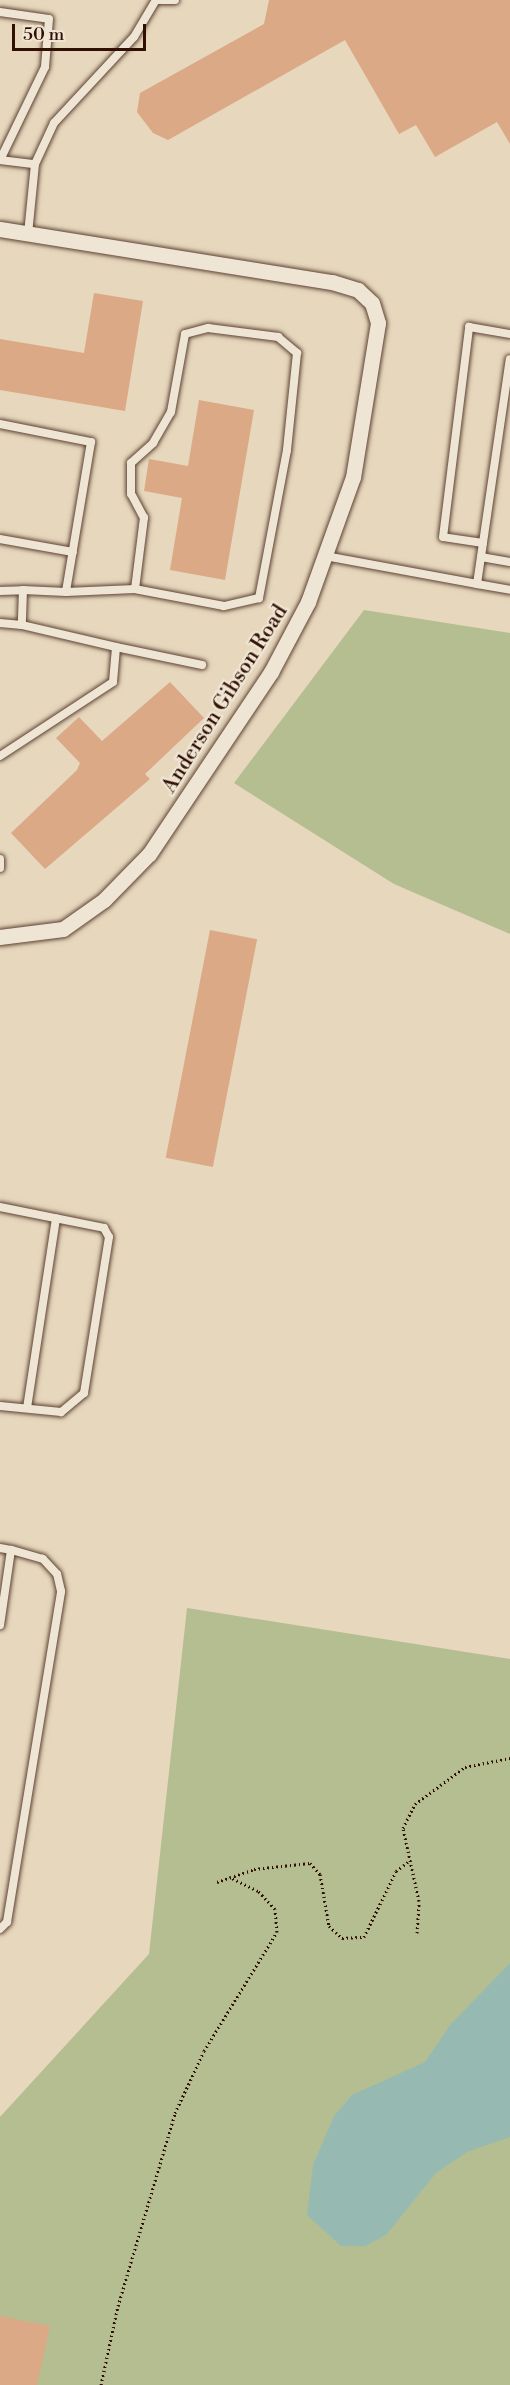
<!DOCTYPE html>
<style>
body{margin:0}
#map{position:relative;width:510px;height:2385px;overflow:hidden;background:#e6d7bd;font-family:"Libre Bodoni",serif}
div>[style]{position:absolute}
.green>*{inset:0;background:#b5be91}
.water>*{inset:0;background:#96bab1}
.building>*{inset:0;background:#dba986;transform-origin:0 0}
.path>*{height:3px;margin-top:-1.5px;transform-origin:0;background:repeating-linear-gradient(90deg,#311003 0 1.5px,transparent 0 4.5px)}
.roads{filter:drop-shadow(0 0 2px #5e4232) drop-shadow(0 0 2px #5e4232)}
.lane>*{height:8px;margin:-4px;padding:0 4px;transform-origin:4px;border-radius:4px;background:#efe5d4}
.street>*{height:15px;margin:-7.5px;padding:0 7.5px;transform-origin:7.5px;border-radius:7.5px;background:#efe5d4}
span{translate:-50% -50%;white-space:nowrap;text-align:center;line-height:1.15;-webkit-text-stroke:4.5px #efe5d4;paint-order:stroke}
.street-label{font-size:21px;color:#311003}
.scale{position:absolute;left:12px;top:24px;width:134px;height:27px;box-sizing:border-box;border:3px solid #311003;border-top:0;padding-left:8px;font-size:18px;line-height:21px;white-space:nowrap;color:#311003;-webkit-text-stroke:4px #efe5d4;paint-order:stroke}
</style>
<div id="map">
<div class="green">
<div style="clip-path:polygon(364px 610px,510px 633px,510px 934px,394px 884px,234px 783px)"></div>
<div style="clip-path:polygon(187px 1608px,510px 1659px,510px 2385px,0 2385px,0 2117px,149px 1954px)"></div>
</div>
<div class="water">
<div style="clip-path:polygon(510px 1963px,510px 2137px,467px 2152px,436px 2173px,386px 2235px,365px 2246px,341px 2246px,307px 2215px,313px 2165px,334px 2116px,352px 2095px,425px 2062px,451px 2024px)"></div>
</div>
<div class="building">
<div style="clip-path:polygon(269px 0,510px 0,510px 144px,497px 122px,435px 157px,416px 125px,399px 134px,345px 40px,168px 140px,153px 133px,137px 112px,140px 93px,264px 24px)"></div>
<div style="clip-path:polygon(94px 293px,143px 301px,125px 411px,0 390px,0 339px,84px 353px)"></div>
<div style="clip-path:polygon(199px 400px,254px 410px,225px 580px,170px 570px,182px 498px,144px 491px,149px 459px,188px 466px)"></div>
<div style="clip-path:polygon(170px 682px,204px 718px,145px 774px,150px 779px,45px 869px,11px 833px,77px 770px,80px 763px,56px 738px,79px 717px,102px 741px)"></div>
<div style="left:210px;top:930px;width:48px;height:232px;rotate:11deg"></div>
<div style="clip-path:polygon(0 2316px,50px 2326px,37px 2385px,0 2385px)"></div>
</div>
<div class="path">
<div style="left:217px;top:1882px;width:39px;rotate:-19deg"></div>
<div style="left:254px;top:1869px;width:56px;rotate:-6.1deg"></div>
<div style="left:310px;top:1863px;width:15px;rotate:48deg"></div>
<div style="left:320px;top:1874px;width:53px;rotate:80.2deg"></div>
<div style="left:329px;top:1926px;width:18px;rotate:43deg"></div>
<div style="left:342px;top:1938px;width:22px;rotate:-3deg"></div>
<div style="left:364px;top:1937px;width:73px;rotate:-64.1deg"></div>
<div style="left:396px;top:1871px;width:15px;rotate:-37deg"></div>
<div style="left:417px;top:1933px;width:32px;rotate:-86deg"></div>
<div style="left:419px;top:1901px;width:75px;rotate:-102.4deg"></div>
<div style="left:403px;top:1828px;width:27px;rotate:-63deg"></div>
<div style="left:415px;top:1804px;width:62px;rotate:-36.5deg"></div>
<div style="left:465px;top:1767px;width:46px;rotate:-11.3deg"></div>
<div style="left:101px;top:2385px;width:81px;rotate:-77.9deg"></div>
<div style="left:118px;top:2306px;width:201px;rotate:-73.5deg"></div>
<div style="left:175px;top:2113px;width:68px;rotate:-64.9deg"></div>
<div style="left:204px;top:2051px;width:140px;rotate:-58.5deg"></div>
<div style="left:277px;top:1932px;width:23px;rotate:-95deg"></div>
<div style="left:275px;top:1909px;width:25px;rotate:-133deg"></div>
<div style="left:258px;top:1891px;width:32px;rotate:-154deg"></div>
</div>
<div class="roads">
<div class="lane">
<div style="left:159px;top:0;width:16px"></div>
<div style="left:0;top:12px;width:49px;rotate:8.1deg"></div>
<div style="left:49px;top:19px;width:48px;rotate:94.8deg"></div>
<div style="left:45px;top:67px;width:103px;rotate:115.8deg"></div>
<div style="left:0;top:160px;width:35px;rotate:7deg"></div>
<div style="left:28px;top:234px;width:70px;rotate:-84.3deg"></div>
<div style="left:35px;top:164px;width:45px;rotate:-65.1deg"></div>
<div style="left:54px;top:123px;width:117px;rotate:-47.1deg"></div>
<div style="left:134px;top:37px;width:43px;rotate:-59.3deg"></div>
<div style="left:0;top:424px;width:93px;rotate:11.2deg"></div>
<div style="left:91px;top:442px;width:152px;rotate:99.5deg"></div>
<div style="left:66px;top:592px;width:43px;rotate:-177.3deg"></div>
<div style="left:0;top:539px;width:74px;rotate:10.1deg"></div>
<div style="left:483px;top:543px;width:40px;rotate:-171.5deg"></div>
<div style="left:443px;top:537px;width:212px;rotate:-82.9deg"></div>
<div style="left:469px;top:327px;width:42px;rotate:9.7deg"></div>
<div style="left:325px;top:556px;width:155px;rotate:10.4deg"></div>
<div style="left:477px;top:584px;width:227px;rotate:-81.7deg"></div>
<div style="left:481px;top:557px;width:29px;rotate:10deg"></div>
<div style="left:477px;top:584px;width:34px;rotate:10deg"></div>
<div style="left:0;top:591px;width:23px;rotate:-2deg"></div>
<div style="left:23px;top:590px;width:35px;rotate:92deg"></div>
<div style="left:22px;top:625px;width:22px;rotate:-175deg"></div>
<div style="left:66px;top:592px;width:69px;rotate:-2.5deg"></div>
<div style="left:135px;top:589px;width:72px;rotate:-82.8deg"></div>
<div style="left:144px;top:518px;width:27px;rotate:-118deg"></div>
<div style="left:131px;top:494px;width:31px;rotate:-90deg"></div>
<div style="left:131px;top:463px;width:30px;rotate:-42deg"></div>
<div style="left:153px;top:443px;width:36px;rotate:-60deg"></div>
<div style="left:171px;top:412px;width:79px;rotate:-79.8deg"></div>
<div style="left:185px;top:334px;width:24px;rotate:-15deg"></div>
<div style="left:208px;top:328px;width:71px;rotate:7.3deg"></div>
<div style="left:278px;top:337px;width:25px;rotate:40deg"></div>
<div style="left:297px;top:353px;width:98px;rotate:95.9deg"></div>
<div style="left:287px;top:450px;width:151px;rotate:100.7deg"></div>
<div style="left:259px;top:598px;width:36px;rotate:167deg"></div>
<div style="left:224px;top:606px;width:91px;rotate:-169.2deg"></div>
<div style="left:116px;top:647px;width:88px;rotate:11.8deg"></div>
<div style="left:0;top:756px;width:135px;rotate:-33.2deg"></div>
<div style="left:113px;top:682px;width:35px;rotate:-85deg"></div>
<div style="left:116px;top:647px;width:97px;rotate:-166.8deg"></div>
<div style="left:0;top:859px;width:9px;rotate:90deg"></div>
<div style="left:0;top:1207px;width:106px;rotate:11.4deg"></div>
<div style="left:104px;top:1228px;width:10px;rotate:61deg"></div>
<div style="left:109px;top:1237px;width:158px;rotate:99.1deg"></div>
<div style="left:84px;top:1393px;width:30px;rotate:140deg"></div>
<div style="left:61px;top:1412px;width:61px;rotate:-174.4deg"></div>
<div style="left:27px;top:1408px;width:192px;rotate:-81.3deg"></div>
<div style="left:0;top:1548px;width:11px;rotate:10deg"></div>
<div style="left:11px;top:1550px;width:76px;rotate:98.3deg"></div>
<div style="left:0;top:1929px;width:10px;rotate:-45deg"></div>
<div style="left:7px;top:1922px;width:335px;rotate:-80.7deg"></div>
<div style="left:61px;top:1591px;width:17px;rotate:-103deg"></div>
<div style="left:57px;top:1574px;width:21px;rotate:-133deg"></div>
<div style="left:43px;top:1559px;width:33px;rotate:-164deg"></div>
</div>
<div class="street">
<div style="left:0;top:229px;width:336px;rotate:9.1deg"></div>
<div style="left:332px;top:282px;width:27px;rotate:17deg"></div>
<div style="left:358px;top:290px;width:19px;rotate:43deg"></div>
<div style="left:372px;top:303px;width:21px;rotate:73deg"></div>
<div style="left:378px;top:323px;width:156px;rotate:99.2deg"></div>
<div style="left:353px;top:477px;width:133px;rotate:109.8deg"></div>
<div style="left:308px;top:602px;width:79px;rotate:117.9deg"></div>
<div style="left:271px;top:672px;width:219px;rotate:123.8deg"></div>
<div style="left:149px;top:854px;width:64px;rotate:134.4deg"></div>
<div style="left:104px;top:900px;width:50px;rotate:144.7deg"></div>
<div style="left:63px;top:929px;width:64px;rotate:172.8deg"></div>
</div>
</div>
<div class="street-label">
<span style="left:225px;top:699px;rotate:-58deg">Anderson Gibson Road</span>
</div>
<div class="scale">50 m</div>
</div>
